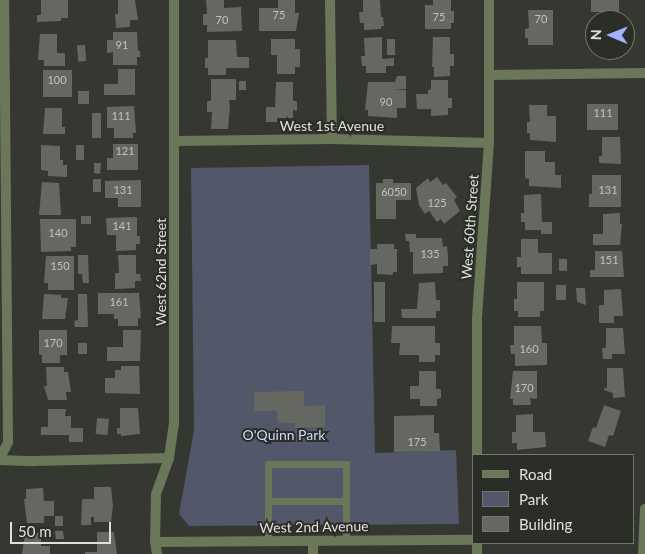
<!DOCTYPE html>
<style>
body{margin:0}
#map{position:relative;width:645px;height:554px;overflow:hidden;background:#343830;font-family:Lato,sans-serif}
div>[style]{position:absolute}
.green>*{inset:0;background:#53576a}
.building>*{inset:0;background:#646860;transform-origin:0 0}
.service>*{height:7px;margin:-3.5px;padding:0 3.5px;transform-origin:3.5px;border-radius:3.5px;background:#6a7759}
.minor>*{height:10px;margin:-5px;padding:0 5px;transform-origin:5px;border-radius:5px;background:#6a7759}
.tertiary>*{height:10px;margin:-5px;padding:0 5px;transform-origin:5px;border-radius:5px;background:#6a7759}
span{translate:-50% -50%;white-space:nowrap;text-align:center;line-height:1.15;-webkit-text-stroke:4px #2a2e26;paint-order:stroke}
.number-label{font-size:11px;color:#c0c3bd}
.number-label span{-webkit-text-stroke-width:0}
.street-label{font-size:14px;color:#dfe1dc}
.park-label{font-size:14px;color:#d1d9fa}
.legend{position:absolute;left:472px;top:454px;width:162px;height:90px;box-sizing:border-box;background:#2a2e26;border:1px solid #72766f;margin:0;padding:6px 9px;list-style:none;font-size:15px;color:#dfe1dc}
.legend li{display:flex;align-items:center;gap:10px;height:25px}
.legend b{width:25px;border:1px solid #72766f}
.north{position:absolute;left:585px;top:10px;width:50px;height:50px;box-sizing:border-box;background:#2a2e26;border:1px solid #72766f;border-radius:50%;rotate:271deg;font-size:14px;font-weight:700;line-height:20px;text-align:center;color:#dfe1dc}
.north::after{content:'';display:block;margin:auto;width:18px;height:22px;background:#a3b2fd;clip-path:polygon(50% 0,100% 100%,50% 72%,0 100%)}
.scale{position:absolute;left:10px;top:522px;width:101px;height:22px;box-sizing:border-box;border:2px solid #dfe1dc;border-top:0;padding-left:6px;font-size:15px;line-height:18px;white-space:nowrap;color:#dfe1dc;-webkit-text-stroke:4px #2a2e26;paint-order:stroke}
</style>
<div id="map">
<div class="green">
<div style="clip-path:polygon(369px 165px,375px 453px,456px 450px,459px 524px,189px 526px,179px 514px,194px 430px,191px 168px)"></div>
</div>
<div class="building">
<div style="clip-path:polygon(41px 0,68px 0,68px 18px,61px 18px,61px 21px,37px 22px,37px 15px,41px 15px)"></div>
<div style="clip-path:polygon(118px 0,135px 0,138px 20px,130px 20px,130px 27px,116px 28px,115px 14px,118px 14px)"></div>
<div style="clip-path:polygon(206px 0,224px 0,224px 8px,241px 7px,242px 31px,207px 32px,207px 25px,203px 25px,203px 14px,207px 14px)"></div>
<div style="clip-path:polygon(278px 0,295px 0,295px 13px,299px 13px,296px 31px,259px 31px,259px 8px,278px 8px)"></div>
<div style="clip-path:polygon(363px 0,380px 0,381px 17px,383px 17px,384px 26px,381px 26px,381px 29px,364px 30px,364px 23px,360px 23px,359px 12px,363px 12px)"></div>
<div style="clip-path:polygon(433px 0,451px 0,451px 11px,454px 11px,454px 23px,451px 23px,451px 29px,425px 29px,425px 5px,433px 5px)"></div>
<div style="left:591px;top:0;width:28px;height:12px"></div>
<div style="clip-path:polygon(528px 10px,553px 10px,553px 45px,528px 45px,528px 38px,525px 38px,525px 29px,529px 28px)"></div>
<div style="clip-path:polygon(113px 32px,137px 32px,138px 51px,140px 51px,140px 57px,137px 57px,137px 65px,113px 65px,113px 52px,107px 53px,107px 40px,113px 40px)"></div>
<div style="clip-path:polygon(40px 34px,57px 34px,57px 53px,65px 53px,65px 66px,44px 66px,44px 60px,38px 60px)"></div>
<div style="clip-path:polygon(382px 37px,382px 59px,394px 58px,394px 66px,386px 66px,386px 73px,366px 73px,366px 66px,362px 66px,361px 56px,365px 56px,364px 38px)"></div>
<div style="clip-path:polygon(433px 37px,450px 37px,450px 54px,454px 54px,454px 66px,450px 66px,450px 76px,434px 77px,434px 67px,432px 67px)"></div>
<div style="clip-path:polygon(271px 39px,295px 39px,295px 49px,300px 49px,300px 67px,295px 67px,295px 74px,277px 74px,277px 55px,271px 55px)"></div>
<div style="left:387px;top:39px;width:8px;height:16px"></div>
<div style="clip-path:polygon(208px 40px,236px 40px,237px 57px,249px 57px,249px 68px,226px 68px,226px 75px,208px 75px,208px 68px,205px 68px,205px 58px,208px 58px)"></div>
<div style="left:85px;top:45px;width:16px;height:8px;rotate:86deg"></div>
<div style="clip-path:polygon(118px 69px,135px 69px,135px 95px,104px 95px,104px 84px,118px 84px)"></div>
<div style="left:43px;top:70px;width:29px;height:27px"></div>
<div style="clip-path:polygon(397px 76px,406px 76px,406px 89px,394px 89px,406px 90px,406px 108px,397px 108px,397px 118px,368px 116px,368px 110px,365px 110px,368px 82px,395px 82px)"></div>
<div style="clip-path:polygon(211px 79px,236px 79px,236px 100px,229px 100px,230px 106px,228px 129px,211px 129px,212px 112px,207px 112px,207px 101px,211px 101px)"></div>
<div style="clip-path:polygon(431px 80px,448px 80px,448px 98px,452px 98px,452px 108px,448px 108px,448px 115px,431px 116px,431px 109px,417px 109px,416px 94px,428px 94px,428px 90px,431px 89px)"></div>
<div style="left:239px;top:81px;width:7px;height:9px"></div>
<div style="clip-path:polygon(276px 82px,293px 82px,293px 101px,297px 101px,297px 111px,293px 110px,293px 118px,277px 118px,277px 122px,266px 122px,266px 107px,275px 107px)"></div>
<div style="left:78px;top:91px;width:11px;height:13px"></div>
<div style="left:587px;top:104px;width:31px;height:26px"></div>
<div style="clip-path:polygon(529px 105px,547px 105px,547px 116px,556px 116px,556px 142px,530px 140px,530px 133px,527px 133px,527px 122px,530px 122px)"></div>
<div style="clip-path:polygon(134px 106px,136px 133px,133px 133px,133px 138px,114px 138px,114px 128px,107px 128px,107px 107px)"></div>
<div style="clip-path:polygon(45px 108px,62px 108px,62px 127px,65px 127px,65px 134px,43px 134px)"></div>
<div style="left:92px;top:113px;width:9px;height:25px"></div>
<div style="clip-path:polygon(602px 137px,620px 137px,621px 164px,599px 163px,599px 156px,602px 156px)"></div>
<div style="clip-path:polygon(113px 144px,138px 144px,138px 170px,107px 170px,107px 158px,113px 158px)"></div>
<div style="clip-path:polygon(41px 145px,60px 146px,60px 160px,63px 160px,63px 165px,67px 165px,67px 177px,48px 176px,48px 171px,41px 170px)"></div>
<div style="left:76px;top:145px;width:8px;height:15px"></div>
<div style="clip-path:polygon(525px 151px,545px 151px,545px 162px,555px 162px,555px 175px,561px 175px,561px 188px,529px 186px,529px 179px,525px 178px)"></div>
<div style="clip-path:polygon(94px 163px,101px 163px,100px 174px,94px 173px)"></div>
<div style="clip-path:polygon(592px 175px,621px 175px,621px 207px,589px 207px,589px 194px,592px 194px)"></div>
<div style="clip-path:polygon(437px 177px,443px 185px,446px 183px,457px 197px,454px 200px,460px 211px,444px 224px,441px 219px,437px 222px,429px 211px,425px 214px,419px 205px,416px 188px,428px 178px,430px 182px)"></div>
<div style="left:93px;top:179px;width:8px;height:13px"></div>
<div style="clip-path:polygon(383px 179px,393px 179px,393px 183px,411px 183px,411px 200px,396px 200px,396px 219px,376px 219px,376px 183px,383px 183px)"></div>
<div style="clip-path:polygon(141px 180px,141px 207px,118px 207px,118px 198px,105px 198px,105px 181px)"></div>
<div style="clip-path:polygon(42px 182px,59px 183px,61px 215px,39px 215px)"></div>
<div style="clip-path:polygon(541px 194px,542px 222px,552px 222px,552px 234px,541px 234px,541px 230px,525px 230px,525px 222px,521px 222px,521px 213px,524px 213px,524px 195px)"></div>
<div style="clip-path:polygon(620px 213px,620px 224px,622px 224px,620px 245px,593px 245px,593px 234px,603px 234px,603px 214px)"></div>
<div style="left:81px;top:216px;width:10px;height:8px"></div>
<div style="clip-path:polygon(137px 217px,137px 236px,140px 236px,140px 244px,136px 244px,136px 250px,116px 251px,116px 235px,107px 235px,106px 218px)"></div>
<div style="clip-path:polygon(40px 219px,76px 219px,76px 247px,71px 247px,71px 251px,41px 252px)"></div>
<div style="clip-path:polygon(405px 234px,416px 234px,416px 238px,442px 238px,443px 247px,447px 246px,448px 256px,448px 266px,443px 266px,443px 273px,413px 274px,413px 252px,410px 252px,409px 241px,406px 241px)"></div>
<div style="clip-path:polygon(521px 239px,538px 239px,538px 253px,552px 253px,552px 274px,521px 274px,521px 267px,517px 267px,517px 257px,521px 257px)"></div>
<div style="clip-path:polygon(377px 244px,394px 244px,394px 249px,397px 249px,397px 272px,393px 272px,393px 275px,377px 274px,377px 264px,370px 265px,370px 249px,377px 249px)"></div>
<div style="clip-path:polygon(595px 251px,622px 251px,624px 277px,590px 277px,590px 270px,595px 270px)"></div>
<div style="clip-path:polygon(78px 255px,88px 255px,89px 283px,83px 283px,82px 274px,78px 274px)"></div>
<div style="clip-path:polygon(118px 255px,136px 255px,136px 274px,140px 274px,141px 281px,135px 281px,135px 288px,115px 289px,115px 273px,119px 273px)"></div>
<div style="clip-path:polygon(46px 256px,74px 256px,74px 290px,48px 290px,48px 283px,44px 283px)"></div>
<div style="left:559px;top:259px;width:8px;height:12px"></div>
<div style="left:374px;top:282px;width:11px;height:40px"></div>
<div style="clip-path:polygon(435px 282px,436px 300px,440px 300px,440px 311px,436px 311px,436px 318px,402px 318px,401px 309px,417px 309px,419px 283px)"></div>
<div style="clip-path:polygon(517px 282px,544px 282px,544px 311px,540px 311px,540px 317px,518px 317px,518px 311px,514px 311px,514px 299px,517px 299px)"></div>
<div style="left:556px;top:285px;width:10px;height:15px"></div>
<div style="clip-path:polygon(576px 288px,585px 288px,586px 305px,577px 302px)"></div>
<div style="clip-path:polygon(621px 289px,623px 316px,614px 316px,614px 323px,599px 323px,599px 305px,604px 305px,604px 290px)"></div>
<div style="clip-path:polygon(98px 293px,139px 293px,141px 318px,138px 318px,138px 326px,118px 326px,118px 319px,114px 319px,114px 314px,98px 314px)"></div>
<div style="clip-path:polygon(44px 294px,61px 295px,61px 298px,68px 298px,65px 319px,42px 319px)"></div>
<div style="clip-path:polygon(78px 294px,87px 294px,88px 327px,75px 327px,74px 321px,78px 320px)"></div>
<div style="clip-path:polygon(392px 326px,435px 326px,435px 343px,440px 343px,440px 355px,435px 355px,435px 362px,419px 362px,419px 355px,399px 355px,400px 343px,391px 343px)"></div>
<div style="clip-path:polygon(514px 326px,541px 326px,542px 343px,547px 343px,547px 365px,515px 366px,515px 354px,511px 354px,510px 345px,514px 345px)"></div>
<div style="clip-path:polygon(606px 328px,623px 328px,625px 354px,612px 354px,612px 359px,603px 359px,602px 348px,606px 348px)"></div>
<div style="clip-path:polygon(39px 330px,67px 330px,67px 355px,60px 355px,60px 363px,42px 363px,42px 355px,39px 355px)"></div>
<div style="clip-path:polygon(123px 330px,141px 330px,140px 361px,107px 361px,107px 347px,123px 347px)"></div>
<div style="left:78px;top:343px;width:9px;height:11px"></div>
<div style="clip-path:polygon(121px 366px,139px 366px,140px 394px,105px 393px,105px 378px,115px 378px,115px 370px,121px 370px)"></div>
<div style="clip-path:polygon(46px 367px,64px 367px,64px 372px,68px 372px,71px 392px,66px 392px,67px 400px,48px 400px,44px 386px,47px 386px)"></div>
<div style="clip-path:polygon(607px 368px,623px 368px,625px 397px,613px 398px,613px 393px,604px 390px,604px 388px,607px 388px)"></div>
<div style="clip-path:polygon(419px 371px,436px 371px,436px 389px,441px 389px,441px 398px,437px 399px,437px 406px,420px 406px,420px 399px,410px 399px,410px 386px,419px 386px)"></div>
<div style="clip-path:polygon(513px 371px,537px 371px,537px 399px,530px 398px,531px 405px,513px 405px,513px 399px,510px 399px)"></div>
<div style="clip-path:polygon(304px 391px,304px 406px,325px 405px,325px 427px,295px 428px,295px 423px,278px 423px,277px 411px,254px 411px,254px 392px)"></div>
<div style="clip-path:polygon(604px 405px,621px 411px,613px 436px,609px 435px,605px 447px,588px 441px,593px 427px,596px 428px)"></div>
<div style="clip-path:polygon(120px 408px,138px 408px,140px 434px,121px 436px,121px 434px,117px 434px,117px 428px,120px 428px)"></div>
<div style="clip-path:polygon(48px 409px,66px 409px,65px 416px,71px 416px,71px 428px,83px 428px,83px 442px,69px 442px,69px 435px,41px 435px,41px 427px,48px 427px)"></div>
<div style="clip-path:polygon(533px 414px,533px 432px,545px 432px,546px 447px,517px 450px,517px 443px,512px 443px,512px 432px,516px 432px,516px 415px)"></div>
<div style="clip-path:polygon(434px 415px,434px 433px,439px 433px,440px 451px,394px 452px,394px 416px)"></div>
<div style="left:97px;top:418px;width:12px;height:16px;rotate:5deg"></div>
<div style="clip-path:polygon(94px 487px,111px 487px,113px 506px,111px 522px,94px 522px,94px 517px,91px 517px,91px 525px,81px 525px,82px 499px,94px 499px)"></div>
<div style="clip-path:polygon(43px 488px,44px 501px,54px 501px,54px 516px,44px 516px,44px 523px,27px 523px,24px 499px,26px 499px,26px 489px)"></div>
<div style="left:63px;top:516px;width:10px;height:8px;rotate:90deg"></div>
<div style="clip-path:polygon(55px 531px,63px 531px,64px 539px,56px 539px)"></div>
<div style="clip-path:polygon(97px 532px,114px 532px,117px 554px,85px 554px,85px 552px,97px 552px)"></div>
<div style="clip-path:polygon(25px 533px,41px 533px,41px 546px,50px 546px,50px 554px,22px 554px)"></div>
</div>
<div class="service">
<div style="left:268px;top:501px;width:78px"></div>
<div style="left:268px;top:541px;width:77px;rotate:-90deg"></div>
<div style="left:268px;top:464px;width:78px"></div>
<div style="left:346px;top:464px;width:76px;rotate:90deg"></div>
</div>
<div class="minor">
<div style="left:330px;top:0;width:139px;rotate:89.2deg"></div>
<div style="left:490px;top:75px;width:155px;rotate:-0.7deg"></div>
<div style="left:175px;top:141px;width:157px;rotate:-0.7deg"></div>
<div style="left:332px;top:139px;width:157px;rotate:1.5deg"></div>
<div style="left:0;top:458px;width:18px;rotate:-63deg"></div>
<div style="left:8px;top:442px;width:442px;rotate:-90.5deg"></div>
<div style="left:0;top:460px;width:33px;rotate:2deg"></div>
<div style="left:33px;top:461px;width:136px;rotate:-1.3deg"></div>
<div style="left:313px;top:541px;width:13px;rotate:90deg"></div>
<div style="left:155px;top:542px;width:319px;rotate:-0.4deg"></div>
<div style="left:157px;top:554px;width:12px;rotate:-99deg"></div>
<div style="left:155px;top:542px;width:48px;rotate:-88.8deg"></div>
<div style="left:156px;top:494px;width:38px;rotate:-70deg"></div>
<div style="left:169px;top:458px;width:34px;rotate:-82deg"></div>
<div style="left:174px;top:424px;width:424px;rotate:-90deg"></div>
<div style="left:643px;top:554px;width:45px;rotate:-87.5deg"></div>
</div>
<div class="tertiary">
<div style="left:477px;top:455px;width:137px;rotate:-90deg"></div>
<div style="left:477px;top:318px;width:175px;rotate:-86.1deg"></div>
<div style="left:489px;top:143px;width:143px;rotate:-90deg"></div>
<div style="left:477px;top:543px;width:11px;rotate:90deg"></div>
</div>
<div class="number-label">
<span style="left:279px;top:15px">75</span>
<span style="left:439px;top:17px">75</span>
<span style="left:541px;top:19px">70</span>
<span style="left:222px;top:20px">70</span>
<span style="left:122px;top:45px">91</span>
<span style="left:57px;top:80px">100</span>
<span style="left:386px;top:102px">90</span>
<span style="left:603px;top:113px">111</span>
<span style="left:121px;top:116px">111</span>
<span style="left:125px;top:151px">121</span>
<span style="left:123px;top:190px">131</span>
<span style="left:608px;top:190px">131</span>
<span style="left:394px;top:192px">6050</span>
<span style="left:437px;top:203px">125</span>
<span style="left:122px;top:226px">141</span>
<span style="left:58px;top:233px">140</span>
<span style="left:430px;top:254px">135</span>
<span style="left:609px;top:260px">151</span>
<span style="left:60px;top:266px">150</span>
<span style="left:119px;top:302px">161</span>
<span style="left:53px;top:343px">170</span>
<span style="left:529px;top:349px">160</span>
<span style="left:524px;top:388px">170</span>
<span style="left:417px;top:442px">175</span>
</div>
<div class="street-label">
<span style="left:332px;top:126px">West 1st Avenue</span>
<span style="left:470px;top:227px;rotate:-86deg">West 60th Street</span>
<span style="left:161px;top:272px;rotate:-90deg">West 62nd Street</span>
<span style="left:314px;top:527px;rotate:-1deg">West 2nd Avenue</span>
</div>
<div class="park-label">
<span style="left:284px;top:435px">O'Quinn Park</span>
</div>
<ul class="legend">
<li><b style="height:6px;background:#6a7759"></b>Road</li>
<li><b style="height:14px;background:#53576a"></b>Park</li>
<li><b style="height:14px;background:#646860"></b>Building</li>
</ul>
<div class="north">N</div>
<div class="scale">50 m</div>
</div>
